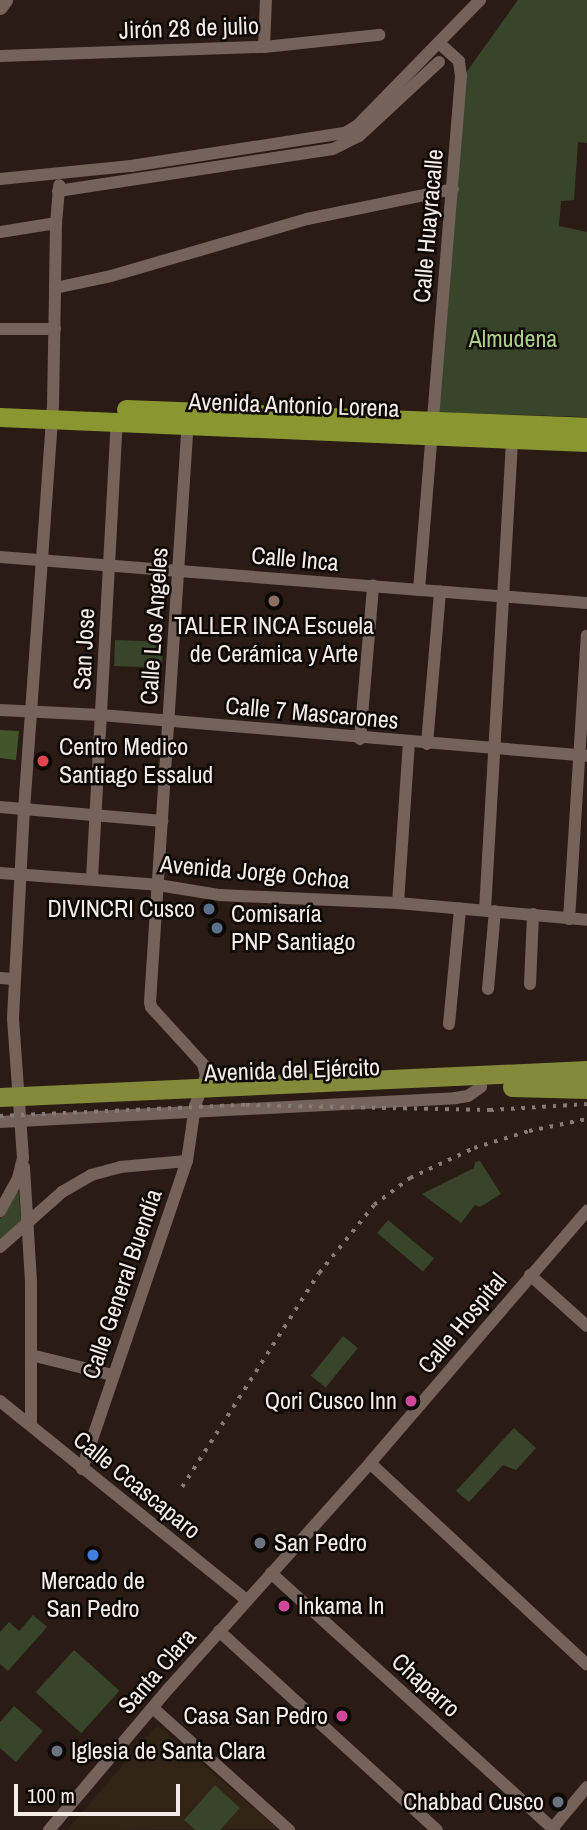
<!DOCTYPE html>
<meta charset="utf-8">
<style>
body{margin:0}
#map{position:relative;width:587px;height:1830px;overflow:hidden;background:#2a1c15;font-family:"Archivo Narrow",sans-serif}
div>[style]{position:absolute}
.education>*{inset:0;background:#312417}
.green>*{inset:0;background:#38452a;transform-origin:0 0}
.forest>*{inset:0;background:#42562b}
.minor>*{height:12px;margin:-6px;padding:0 6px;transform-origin:6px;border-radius:6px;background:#74635a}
.tertiary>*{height:16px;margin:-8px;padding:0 8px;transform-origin:8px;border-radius:8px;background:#74635a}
.primary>*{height:19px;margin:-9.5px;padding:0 9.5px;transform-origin:9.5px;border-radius:9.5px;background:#85893a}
.trunk>*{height:19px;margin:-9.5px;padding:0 9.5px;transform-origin:9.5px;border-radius:9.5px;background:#8a962f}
.rail>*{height:3.5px;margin-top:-1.75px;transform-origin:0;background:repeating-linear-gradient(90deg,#877b75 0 3.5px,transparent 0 10.5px)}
.dots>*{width:19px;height:19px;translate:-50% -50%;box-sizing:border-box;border:4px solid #0e0805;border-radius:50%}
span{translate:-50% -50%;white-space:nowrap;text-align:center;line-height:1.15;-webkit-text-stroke:5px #0e0805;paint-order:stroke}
.street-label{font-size:24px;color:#f6ece7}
.park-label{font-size:24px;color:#acce89}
.poi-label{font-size:24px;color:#f6ece7}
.left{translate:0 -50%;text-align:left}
.right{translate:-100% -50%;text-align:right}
.scale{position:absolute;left:14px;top:1784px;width:166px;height:32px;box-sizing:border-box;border:4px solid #f6ece7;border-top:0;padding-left:9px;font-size:21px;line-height:24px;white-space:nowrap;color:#f6ece7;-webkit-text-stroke:5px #0e0805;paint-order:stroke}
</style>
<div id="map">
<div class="education">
<div style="clip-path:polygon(157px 1725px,278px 1829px,67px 1830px)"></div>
</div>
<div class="green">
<div style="clip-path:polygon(518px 0,587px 0,587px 143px,578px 142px,574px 200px,561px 201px,559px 226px,587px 232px,587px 417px,432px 412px,463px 77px)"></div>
<div style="left:115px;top:640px;width:48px;height:26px;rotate:2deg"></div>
<div style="clip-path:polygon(480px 1161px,501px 1194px,480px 1207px,475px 1205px,461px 1223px,422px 1194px,474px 1168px,475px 1162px)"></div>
<div style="clip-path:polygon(18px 1186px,21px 1221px,0 1239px,0 1219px)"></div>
<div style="left:388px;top:1220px;width:60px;height:17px;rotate:40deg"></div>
<div style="left:343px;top:1336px;width:19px;height:51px;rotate:39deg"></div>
<div style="clip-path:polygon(514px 1428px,536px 1448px,516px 1470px,503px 1465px,469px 1502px,456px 1491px)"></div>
<div style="clip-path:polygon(33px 1615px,47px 1627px,8px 1671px,0 1664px,0 1632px,9px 1622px,19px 1631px)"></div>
<div style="left:74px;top:1650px;width:61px;height:57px;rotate:42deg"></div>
<div style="clip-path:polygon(14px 1706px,43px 1731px,16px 1762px,0 1748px,0 1722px)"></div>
<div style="clip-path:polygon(215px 1785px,240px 1808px,220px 1830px,195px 1830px,184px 1820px)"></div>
</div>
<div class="forest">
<div style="clip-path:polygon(0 730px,19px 731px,16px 760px,0 758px)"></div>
</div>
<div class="minor">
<div style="left:264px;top:47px;width:47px;rotate:-87.6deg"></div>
<div style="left:0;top:56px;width:264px;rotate:-2deg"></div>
<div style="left:264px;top:47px;width:116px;rotate:-6deg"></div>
<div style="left:0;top:179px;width:132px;rotate:-5.7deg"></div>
<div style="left:131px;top:166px;width:217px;rotate:-8.8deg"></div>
<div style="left:345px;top:133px;width:15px;rotate:-32deg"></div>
<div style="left:358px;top:125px;width:175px;rotate:-45.7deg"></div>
<div style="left:58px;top:191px;width:278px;rotate:-8.7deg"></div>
<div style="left:333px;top:149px;width:29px;rotate:-27deg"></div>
<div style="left:359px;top:136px;width:109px;rotate:-42.8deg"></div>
<div style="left:56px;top:223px;width:38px;rotate:-85deg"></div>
<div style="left:0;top:232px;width:57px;rotate:-9.1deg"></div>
<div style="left:56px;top:223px;width:65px;rotate:90.9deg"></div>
<div style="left:0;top:329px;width:55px"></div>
<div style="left:0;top:557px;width:589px;rotate:4.48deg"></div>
<div style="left:419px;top:590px;width:516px;rotate:-85.33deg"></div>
<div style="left:461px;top:76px;width:15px;rotate:-98deg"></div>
<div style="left:459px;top:61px;width:27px;rotate:-138deg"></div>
<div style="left:0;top:710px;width:101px;rotate:2.8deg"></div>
<div style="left:101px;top:715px;width:488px;rotate:4.8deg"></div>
<div style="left:360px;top:739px;width:154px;rotate:-85.1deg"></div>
<div style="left:427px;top:744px;width:153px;rotate:-85.1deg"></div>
<div style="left:0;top:807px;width:163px;rotate:4.9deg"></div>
<div style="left:0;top:873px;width:158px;rotate:4.3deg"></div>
<div style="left:158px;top:885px;width:63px;rotate:9.2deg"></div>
<div style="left:220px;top:895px;width:178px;rotate:2.6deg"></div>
<div style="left:398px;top:903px;width:190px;rotate:5.1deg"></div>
<div style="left:92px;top:879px;width:458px;rotate:-86.9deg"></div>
<div style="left:398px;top:903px;width:160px;rotate:-86.1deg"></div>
<div style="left:485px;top:910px;width:480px;rotate:-86.7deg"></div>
<div style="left:569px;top:919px;width:284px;rotate:-86.4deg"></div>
<div style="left:0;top:978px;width:15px;rotate:4deg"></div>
<div style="left:530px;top:984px;width:70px;rotate:-87.5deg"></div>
<div style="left:488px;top:989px;width:78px;rotate:-84.9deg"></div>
<div style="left:449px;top:1024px;width:116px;rotate:-84.5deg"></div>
<div style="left:0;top:1122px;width:456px;rotate:-3deg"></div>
<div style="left:455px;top:1098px;width:13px;rotate:-9deg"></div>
<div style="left:468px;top:1096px;width:16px;rotate:-35deg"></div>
<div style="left:24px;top:1167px;width:115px;rotate:86.5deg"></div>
<div style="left:31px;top:1282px;width:143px;rotate:90deg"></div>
<div style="left:0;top:1211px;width:38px;rotate:-61deg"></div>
<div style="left:18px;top:1178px;width:21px;rotate:-76deg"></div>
<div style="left:23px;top:1158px;width:140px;rotate:-94.1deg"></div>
<div style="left:13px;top:1018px;width:208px;rotate:-87deg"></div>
<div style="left:24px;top:810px;width:405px;rotate:-85.9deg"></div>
<div style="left:53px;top:406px;width:118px;rotate:-89deg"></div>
<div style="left:55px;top:288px;width:57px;rotate:-12.1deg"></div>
<div style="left:111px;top:276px;width:204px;rotate:-16.2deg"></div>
<div style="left:307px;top:219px;width:149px;rotate:-11.6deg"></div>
<div style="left:0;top:1247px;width:83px;rotate:-41.6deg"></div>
<div style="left:62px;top:1192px;width:34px;rotate:-30deg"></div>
<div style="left:91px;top:1175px;width:30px;rotate:-15deg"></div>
<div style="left:120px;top:1167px;width:67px;rotate:-5.1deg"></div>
<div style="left:530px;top:1275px;width:76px;rotate:41.8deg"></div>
<div style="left:31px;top:1355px;width:83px;rotate:13.9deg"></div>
<div style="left:0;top:1401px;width:317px;rotate:38.9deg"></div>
<div style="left:370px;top:1463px;width:296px;rotate:42.9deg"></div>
<div style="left:82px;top:1469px;width:325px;rotate:-71.2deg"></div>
<div style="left:187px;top:1161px;width:56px;rotate:-81.7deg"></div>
<div style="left:195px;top:1106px;width:32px;rotate:-70deg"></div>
<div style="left:206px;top:1076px;width:12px;rotate:-104deg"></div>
<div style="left:203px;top:1064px;width:77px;rotate:-132.4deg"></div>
<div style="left:151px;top:1007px;width:5px;rotate:-101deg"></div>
<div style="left:150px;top:1002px;width:584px;rotate:-86.27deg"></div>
<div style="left:271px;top:1573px;width:382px;rotate:42.2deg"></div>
<div style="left:219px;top:1631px;width:295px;rotate:42.4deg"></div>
<div style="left:153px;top:1708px;width:183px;rotate:41.9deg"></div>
<div style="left:49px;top:1830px;width:187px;rotate:-49.8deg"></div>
<div style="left:170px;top:1687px;width:300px;rotate:-48.2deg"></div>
<div style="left:370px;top:1463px;width:333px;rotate:-49.3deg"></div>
<div style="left:551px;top:1830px;width:56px;rotate:-50.1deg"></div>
</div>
<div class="tertiary">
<div style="left:0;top:7px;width:9px;rotate:-54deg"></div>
</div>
<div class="primary">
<div style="left:512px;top:1087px;width:75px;rotate:1.5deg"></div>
<div style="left:0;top:1097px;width:588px;rotate:-2.63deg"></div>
</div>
<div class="trunk">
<div style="left:126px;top:409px;width:461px;rotate:2.2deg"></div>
<div style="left:0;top:417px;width:588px;rotate:2.44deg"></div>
</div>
<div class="rail">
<div style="left:0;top:1116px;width:246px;rotate:-2.6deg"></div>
<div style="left:246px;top:1105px;width:244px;rotate:1.2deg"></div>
<div style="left:490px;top:1110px;width:97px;rotate:-3.5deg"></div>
<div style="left:182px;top:1487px;width:254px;rotate:-57.4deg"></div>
<div style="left:319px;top:1273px;width:87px;rotate:-51deg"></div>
<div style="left:374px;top:1205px;width:45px;rotate:-36.9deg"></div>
<div style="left:410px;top:1178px;width:71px;rotate:-25.1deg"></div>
<div style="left:474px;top:1148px;width:58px;rotate:-17.2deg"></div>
<div style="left:529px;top:1131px;width:59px;rotate:-11.7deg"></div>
</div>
<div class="dots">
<div style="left:274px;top:601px;background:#8d6e63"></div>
<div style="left:43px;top:761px;background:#e0444e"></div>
<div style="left:209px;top:909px;background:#5c6f8a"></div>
<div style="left:217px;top:928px;background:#5c6f8a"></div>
<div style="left:411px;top:1401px;background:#d1479c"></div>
<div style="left:260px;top:1543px;background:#6b7280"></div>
<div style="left:93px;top:1555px;background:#3f7fe0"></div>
<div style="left:284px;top:1606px;background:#d1479c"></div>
<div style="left:342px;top:1716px;background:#d1479c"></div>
<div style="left:57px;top:1751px;background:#6b7280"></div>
<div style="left:558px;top:1802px;background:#6b7280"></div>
</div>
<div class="street-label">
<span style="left:189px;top:28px;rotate:-2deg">Jirón 28 de julio</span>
<span style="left:428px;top:226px;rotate:-85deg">Calle Huayracalle</span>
<span style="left:294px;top:405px;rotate:2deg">Avenida Antonio Lorena</span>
<span style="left:295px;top:559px;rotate:5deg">Calle Inca</span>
<span style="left:154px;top:626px;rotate:-86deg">Calle Los Angeles</span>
<span style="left:84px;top:649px;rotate:-87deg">San Jose</span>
<span style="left:312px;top:713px;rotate:5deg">Calle 7 Mascarones</span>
<span style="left:255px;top:872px;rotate:5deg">Avenida Jorge Ochoa</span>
<span style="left:292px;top:1070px;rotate:-2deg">Avenida del Ejército</span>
<span style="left:122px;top:1284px;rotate:-71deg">Calle General Buendía</span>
<span style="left:462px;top:1323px;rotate:-50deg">Calle Hospital</span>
<span style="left:137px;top:1485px;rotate:39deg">Calle Ccascaparo</span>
<span style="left:157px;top:1671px;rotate:-49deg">Santa Clara</span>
<span style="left:426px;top:1685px;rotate:42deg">Chaparro</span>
</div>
<div class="park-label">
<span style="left:513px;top:339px">Almudena</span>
</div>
<div class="poi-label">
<span style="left:274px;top:640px">TALLER INCA Escuela<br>de Cerámica y Arte</span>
<span class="left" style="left:59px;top:761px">Centro Medico<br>Santiago Essalud</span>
<span class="right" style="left:195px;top:909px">DIVINCRI Cusco</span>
<span class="left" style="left:231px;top:928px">Comisaría<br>PNP Santiago</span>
<span class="right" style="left:397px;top:1401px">Qori Cusco Inn</span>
<span class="left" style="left:274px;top:1543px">San Pedro</span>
<span style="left:93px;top:1595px">Mercado de<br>San Pedro</span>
<span class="left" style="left:298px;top:1606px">Inkama In</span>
<span class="right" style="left:328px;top:1716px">Casa San Pedro</span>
<span class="left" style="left:71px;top:1751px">Iglesia de Santa Clara</span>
<span class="right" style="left:544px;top:1802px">Chabbad Cusco</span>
</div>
<div class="scale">100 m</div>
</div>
